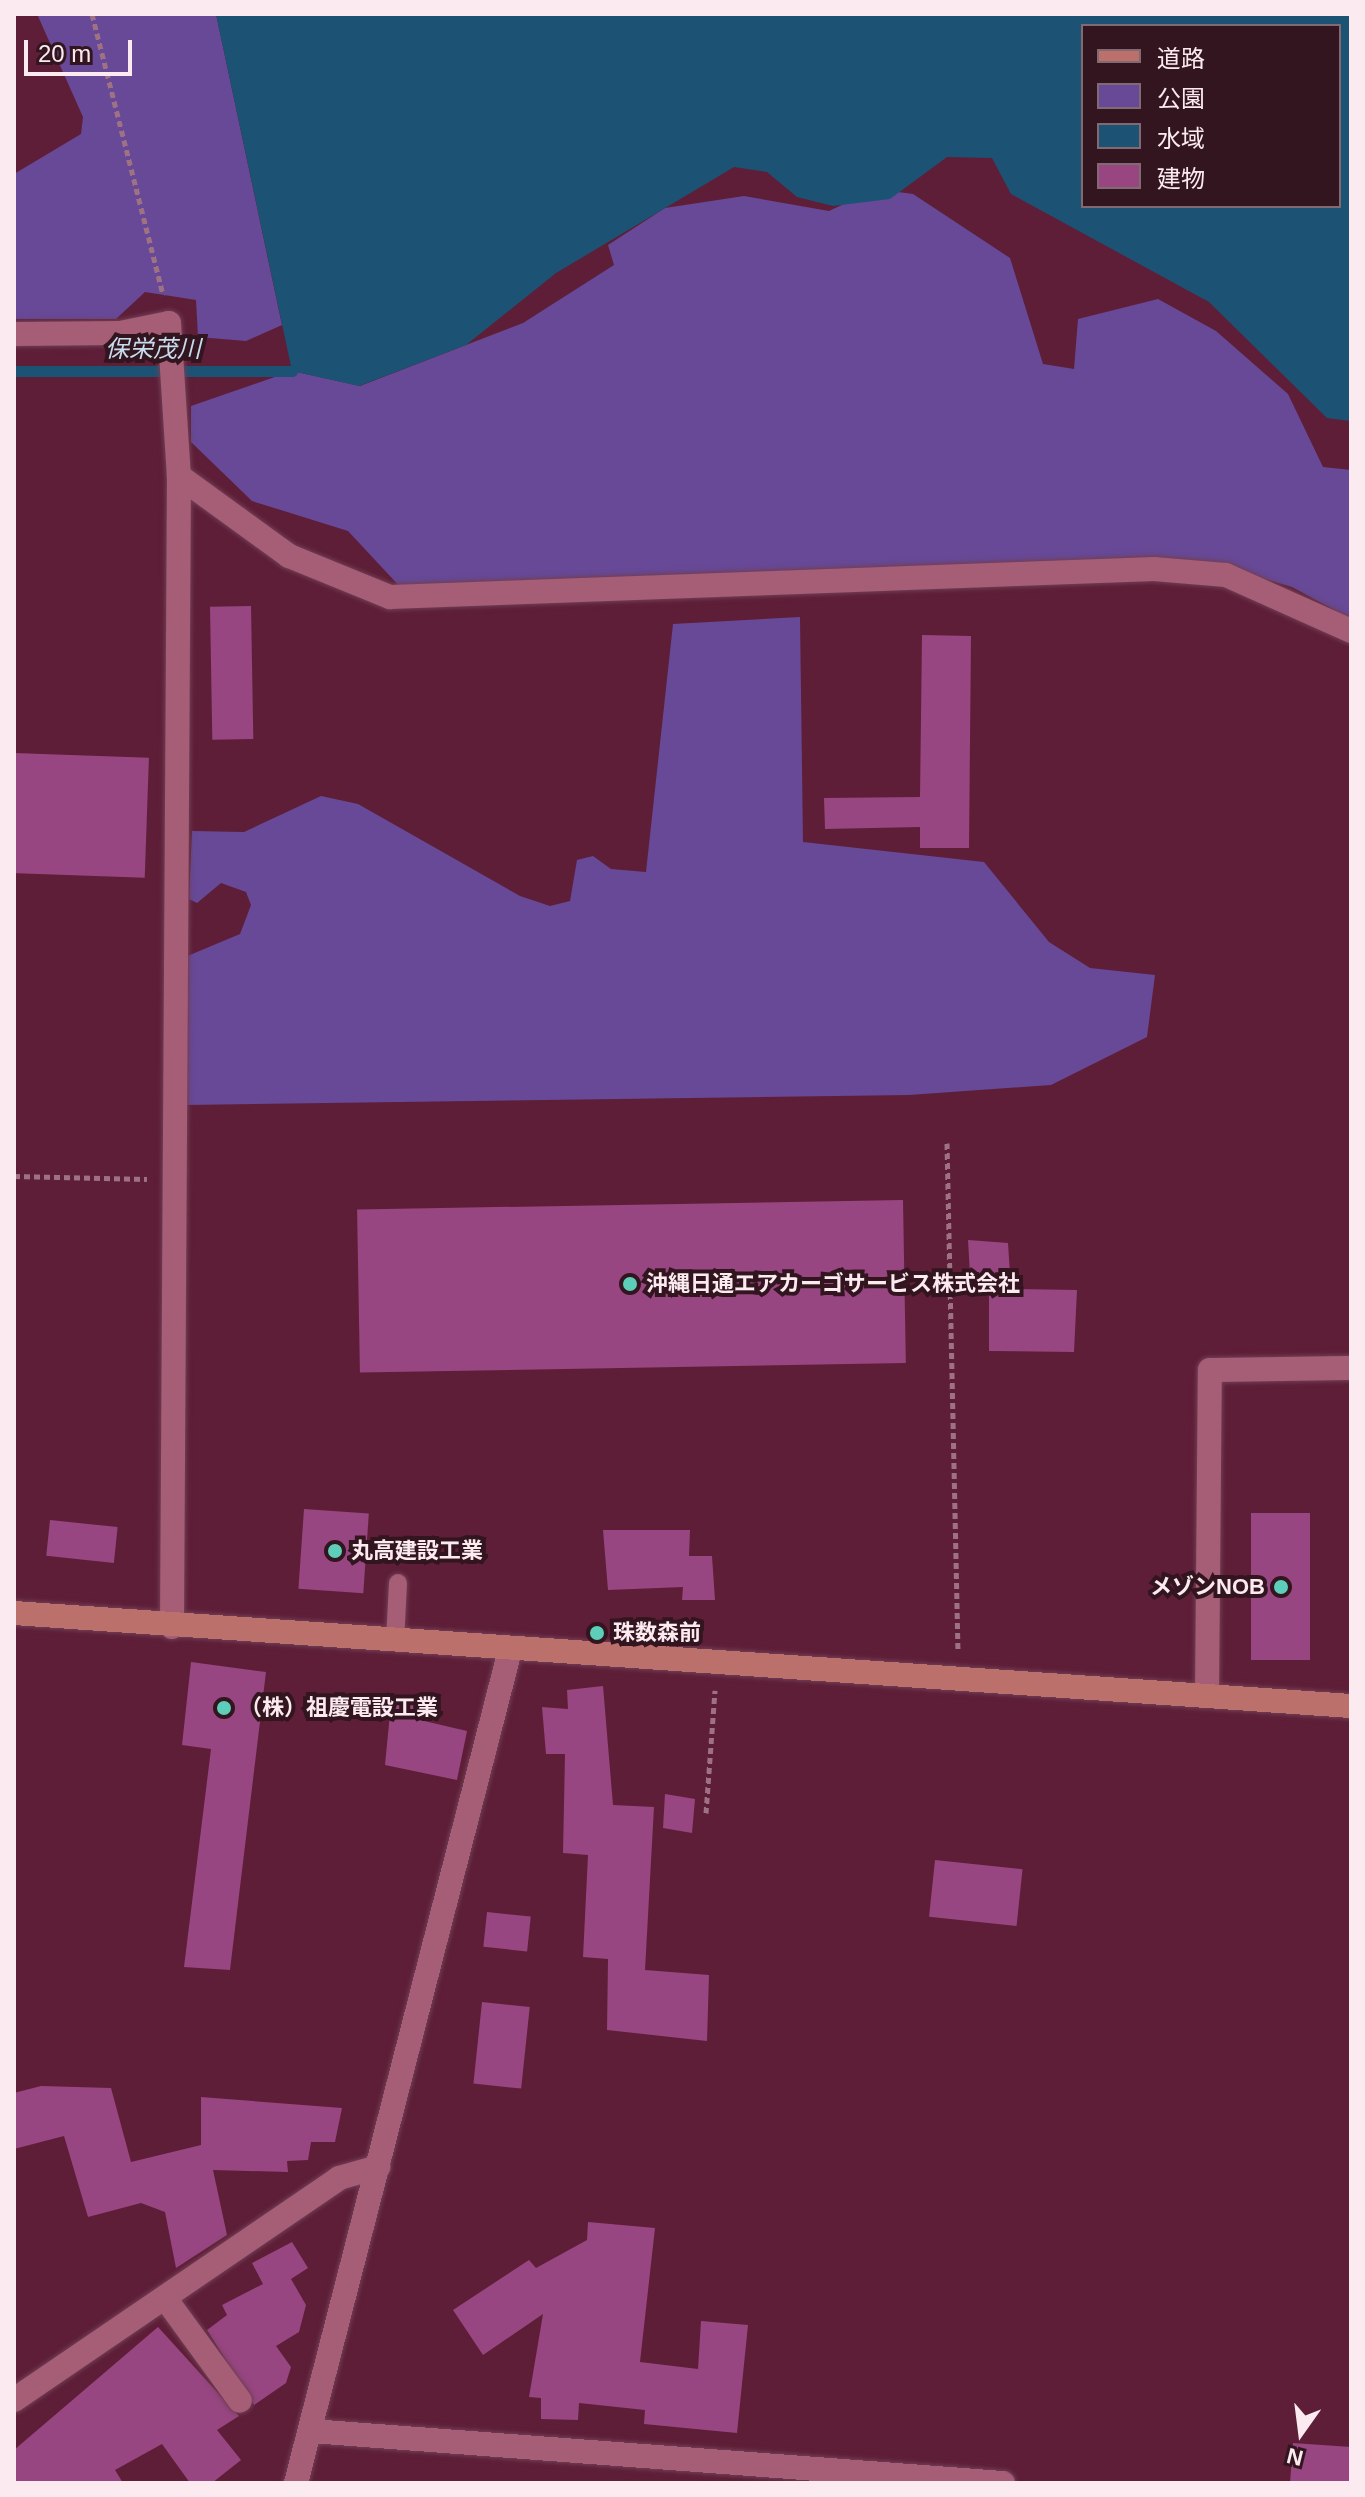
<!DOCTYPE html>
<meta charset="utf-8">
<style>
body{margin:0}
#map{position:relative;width:1365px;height:2497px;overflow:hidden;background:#5e1e37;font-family:Helvetica,"Noto Sans JP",sans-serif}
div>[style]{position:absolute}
.green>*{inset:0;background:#674997}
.water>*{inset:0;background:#1c5374}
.stream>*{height:11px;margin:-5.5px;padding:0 5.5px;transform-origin:5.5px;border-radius:5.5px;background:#1c5374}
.building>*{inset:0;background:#974681;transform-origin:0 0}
.path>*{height:5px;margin-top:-2.5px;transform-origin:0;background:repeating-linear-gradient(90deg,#9e7282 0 6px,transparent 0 10px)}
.roads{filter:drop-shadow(0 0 2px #713e55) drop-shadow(0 0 2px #713e55)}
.lane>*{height:18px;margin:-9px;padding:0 9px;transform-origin:9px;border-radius:9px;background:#a55e76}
.street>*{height:24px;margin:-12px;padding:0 12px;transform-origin:12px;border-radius:12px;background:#a55e76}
.secondary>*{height:24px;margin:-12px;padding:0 12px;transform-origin:12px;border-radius:12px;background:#bc706b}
.dots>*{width:22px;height:22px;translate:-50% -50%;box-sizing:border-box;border:4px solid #32151f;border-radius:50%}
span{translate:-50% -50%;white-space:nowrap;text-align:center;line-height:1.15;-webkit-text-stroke:8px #32151f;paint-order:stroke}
.poi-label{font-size:22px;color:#fbeaef;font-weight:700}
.left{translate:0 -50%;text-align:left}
.right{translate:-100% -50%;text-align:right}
.water-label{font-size:24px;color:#c7dded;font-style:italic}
.frame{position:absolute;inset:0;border:16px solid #fbeaef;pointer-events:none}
.legend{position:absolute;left:1081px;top:24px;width:260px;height:184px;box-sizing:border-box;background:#32151f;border:2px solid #826a72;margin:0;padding:10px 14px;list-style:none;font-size:24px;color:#fbeaef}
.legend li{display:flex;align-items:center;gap:16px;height:40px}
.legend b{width:40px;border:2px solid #826a72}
.north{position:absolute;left:1261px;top:2393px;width:80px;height:80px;-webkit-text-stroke:6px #32151f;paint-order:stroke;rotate:194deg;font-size:22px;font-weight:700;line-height:32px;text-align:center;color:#fbeaef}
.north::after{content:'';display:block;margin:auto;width:28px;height:36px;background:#fbeaef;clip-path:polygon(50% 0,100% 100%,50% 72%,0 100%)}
.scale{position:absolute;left:24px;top:40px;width:108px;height:36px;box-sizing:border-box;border:4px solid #fbeaef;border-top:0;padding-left:10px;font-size:24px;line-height:28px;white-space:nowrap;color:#fbeaef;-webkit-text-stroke:6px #32151f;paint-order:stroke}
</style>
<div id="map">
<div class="green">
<div style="clip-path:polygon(37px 14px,216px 14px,282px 325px,246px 341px,198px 337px,196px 300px,145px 292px,116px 319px,14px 319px,14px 174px,81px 134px,83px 117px)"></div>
<div style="clip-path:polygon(876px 189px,913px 194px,1010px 258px,1043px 364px,1074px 369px,1078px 319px,1158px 299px,1216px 331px,1288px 394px,1323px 467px,1351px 470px,1351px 619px,1292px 587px,1234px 570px,403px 590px,348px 531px,252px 501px,191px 442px,191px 406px,292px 371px,360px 386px,523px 323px,614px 265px,608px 245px,665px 208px,744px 196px,829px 211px)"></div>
<div style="clip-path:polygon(800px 617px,803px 842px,984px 862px,1049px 942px,1090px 968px,1155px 975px,1147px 1037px,1051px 1085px,909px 1095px,185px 1105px,185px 957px,240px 934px,251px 905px,246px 892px,221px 883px,197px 903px,189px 899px,192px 831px,244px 832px,321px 796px,358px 804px,520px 896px,550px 906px,570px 901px,577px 860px,593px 856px,611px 869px,646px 872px,673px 624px)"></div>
</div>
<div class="water">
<div style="clip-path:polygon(evenodd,216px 14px,1351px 14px,1351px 421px,1327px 418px,1209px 302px,1011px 194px,992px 158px,947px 157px,890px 199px,833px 206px,797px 197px,767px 172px,734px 167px,556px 273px,466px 345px,359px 386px,292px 371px,216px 14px,1083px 26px,1339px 26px,1339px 206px,1083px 206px,1083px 26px)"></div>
</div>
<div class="stream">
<div style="left:14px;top:371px;width:278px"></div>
</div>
<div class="building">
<div style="left:251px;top:606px;width:133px;height:41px;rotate:89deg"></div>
<div style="clip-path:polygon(922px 635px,971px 636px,969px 848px,920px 848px,920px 827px,825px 829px,824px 798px,920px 797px)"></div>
<div style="left:14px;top:753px;width:135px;height:120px;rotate:2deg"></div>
<div style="left:903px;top:1200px;width:163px;height:546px;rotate:89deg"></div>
<div style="clip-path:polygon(968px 1240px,1008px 1243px,1011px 1289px,1077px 1290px,1074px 1352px,989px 1351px,989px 1296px,971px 1292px)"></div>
<div style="left:304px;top:1509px;width:65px;height:80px;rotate:4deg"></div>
<div style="left:1251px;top:1513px;width:59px;height:147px"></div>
<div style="left:50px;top:1520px;width:68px;height:36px;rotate:6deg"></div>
<div style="clip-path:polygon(603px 1530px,690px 1530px,689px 1556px,712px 1556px,715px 1600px,682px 1600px,683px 1587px,608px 1590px)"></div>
<div style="clip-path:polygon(191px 1662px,266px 1672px,230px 1970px,184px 1967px,211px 1749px,182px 1745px)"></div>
<div style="clip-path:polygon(603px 1686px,613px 1805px,654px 1807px,645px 1970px,709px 1975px,707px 2041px,607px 2030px,608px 1959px,583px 1957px,588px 1855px,563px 1853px,565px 1754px,546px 1754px,542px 1707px,568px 1709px,567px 1690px)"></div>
<div style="clip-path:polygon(391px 1703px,418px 1705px,420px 1720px,467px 1731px,457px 1780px,385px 1765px)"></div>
<div style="clip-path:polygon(665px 1794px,695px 1799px,692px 1833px,663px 1828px)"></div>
<div style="left:935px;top:1860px;width:88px;height:57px;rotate:6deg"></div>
<div style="left:487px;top:1912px;width:44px;height:35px;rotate:6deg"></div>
<div style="left:482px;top:2002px;width:48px;height:82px;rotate:6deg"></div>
<div style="clip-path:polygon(41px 2086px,111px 2088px,131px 2162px,201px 2145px,201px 2097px,342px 2108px,335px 2142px,311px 2142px,308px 2160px,287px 2161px,288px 2172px,213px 2170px,227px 2235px,176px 2268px,165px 2212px,141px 2203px,88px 2217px,64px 2136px,14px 2149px,14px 2093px)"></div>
<div style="clip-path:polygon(588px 2222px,655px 2228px,640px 2362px,698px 2369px,701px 2321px,748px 2325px,737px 2433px,644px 2424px,645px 2410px,579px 2403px,578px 2420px,541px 2419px,541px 2398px,529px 2397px,543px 2314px,483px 2355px,453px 2310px,529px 2260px,536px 2268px,587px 2240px)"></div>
<div style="clip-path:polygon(292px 2242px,308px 2268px,291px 2279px,306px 2305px,299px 2332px,276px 2346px,291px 2367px,286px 2383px,254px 2405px,207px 2330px,227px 2315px,222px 2305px,263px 2284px,252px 2263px)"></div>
<div style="clip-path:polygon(158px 2327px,239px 2416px,217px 2430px,241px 2460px,212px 2483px,190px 2483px,162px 2444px,115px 2470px,123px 2483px,14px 2483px,14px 2450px)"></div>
<div style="clip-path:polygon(1293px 2443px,1351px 2447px,1351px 2483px,1290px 2483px)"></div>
</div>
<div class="path">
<div style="left:92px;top:14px;width:290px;rotate:75.8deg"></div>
<div style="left:947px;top:1143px;width:509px;rotate:88.76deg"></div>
<div style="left:14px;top:1176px;width:133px;rotate:1.3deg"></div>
<div style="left:706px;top:1813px;width:123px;rotate:-85.8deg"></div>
</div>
<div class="roads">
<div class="lane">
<div style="left:395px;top:1642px;width:59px;rotate:-87.1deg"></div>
</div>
<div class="street">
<div style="left:14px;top:334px;width:106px;rotate:-0.5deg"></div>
<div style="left:120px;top:333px;width:50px;rotate:-11.5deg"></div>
<div style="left:169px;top:323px;width:153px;rotate:86.3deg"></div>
<div style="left:179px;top:476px;width:1151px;rotate:90.35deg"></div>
<div style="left:179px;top:476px;width:136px;rotate:36deg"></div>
<div style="left:289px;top:556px;width:109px;rotate:22.1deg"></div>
<div style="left:390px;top:597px;width:765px;rotate:-2.1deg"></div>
<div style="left:1154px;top:569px;width:72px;rotate:4.8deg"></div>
<div style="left:1226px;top:575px;width:137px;rotate:24.1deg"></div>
<div style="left:1207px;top:1696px;width:326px;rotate:-89.5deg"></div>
<div style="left:1210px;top:1370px;width:141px;rotate:-0.8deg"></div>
<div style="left:165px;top:2298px;width:127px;rotate:53.9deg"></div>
<div style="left:14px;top:2400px;width:394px;rotate:-34.3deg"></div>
<div style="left:339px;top:2178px;width:41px;rotate:-15.8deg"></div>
<div style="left:311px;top:2431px;width:694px;rotate:4.3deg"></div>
<div style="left:296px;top:2483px;width:860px;rotate:-75.59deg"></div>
</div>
<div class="secondary">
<div style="left:14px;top:1613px;width:1340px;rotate:3.98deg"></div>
</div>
</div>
<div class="dots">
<div style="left:630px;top:1284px;background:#5dceb9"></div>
<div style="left:335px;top:1551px;background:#5dceb9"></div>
<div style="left:1281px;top:1587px;background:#5dceb9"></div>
<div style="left:597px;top:1633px;background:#5dceb9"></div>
<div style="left:224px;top:1708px;background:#5dceb9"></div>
</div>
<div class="poi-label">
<span class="left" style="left:646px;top:1284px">沖縄日通エアカーゴサービス株式会社</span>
<span class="left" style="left:351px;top:1551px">丸高建設工業</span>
<span class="right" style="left:1265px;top:1587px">メゾンNOB</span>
<span class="left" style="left:613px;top:1633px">珠数森前</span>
<span class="left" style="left:240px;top:1708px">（株）祖慶電設工業</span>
</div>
<div class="water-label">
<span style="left:153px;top:349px">保栄茂川</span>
</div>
<div class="frame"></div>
<ul class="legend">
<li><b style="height:10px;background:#bc706b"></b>道路</li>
<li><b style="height:22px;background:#674997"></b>公園</li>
<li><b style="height:22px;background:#1c5374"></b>水域</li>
<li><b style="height:22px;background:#974681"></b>建物</li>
</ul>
<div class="north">N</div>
<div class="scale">20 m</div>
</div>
